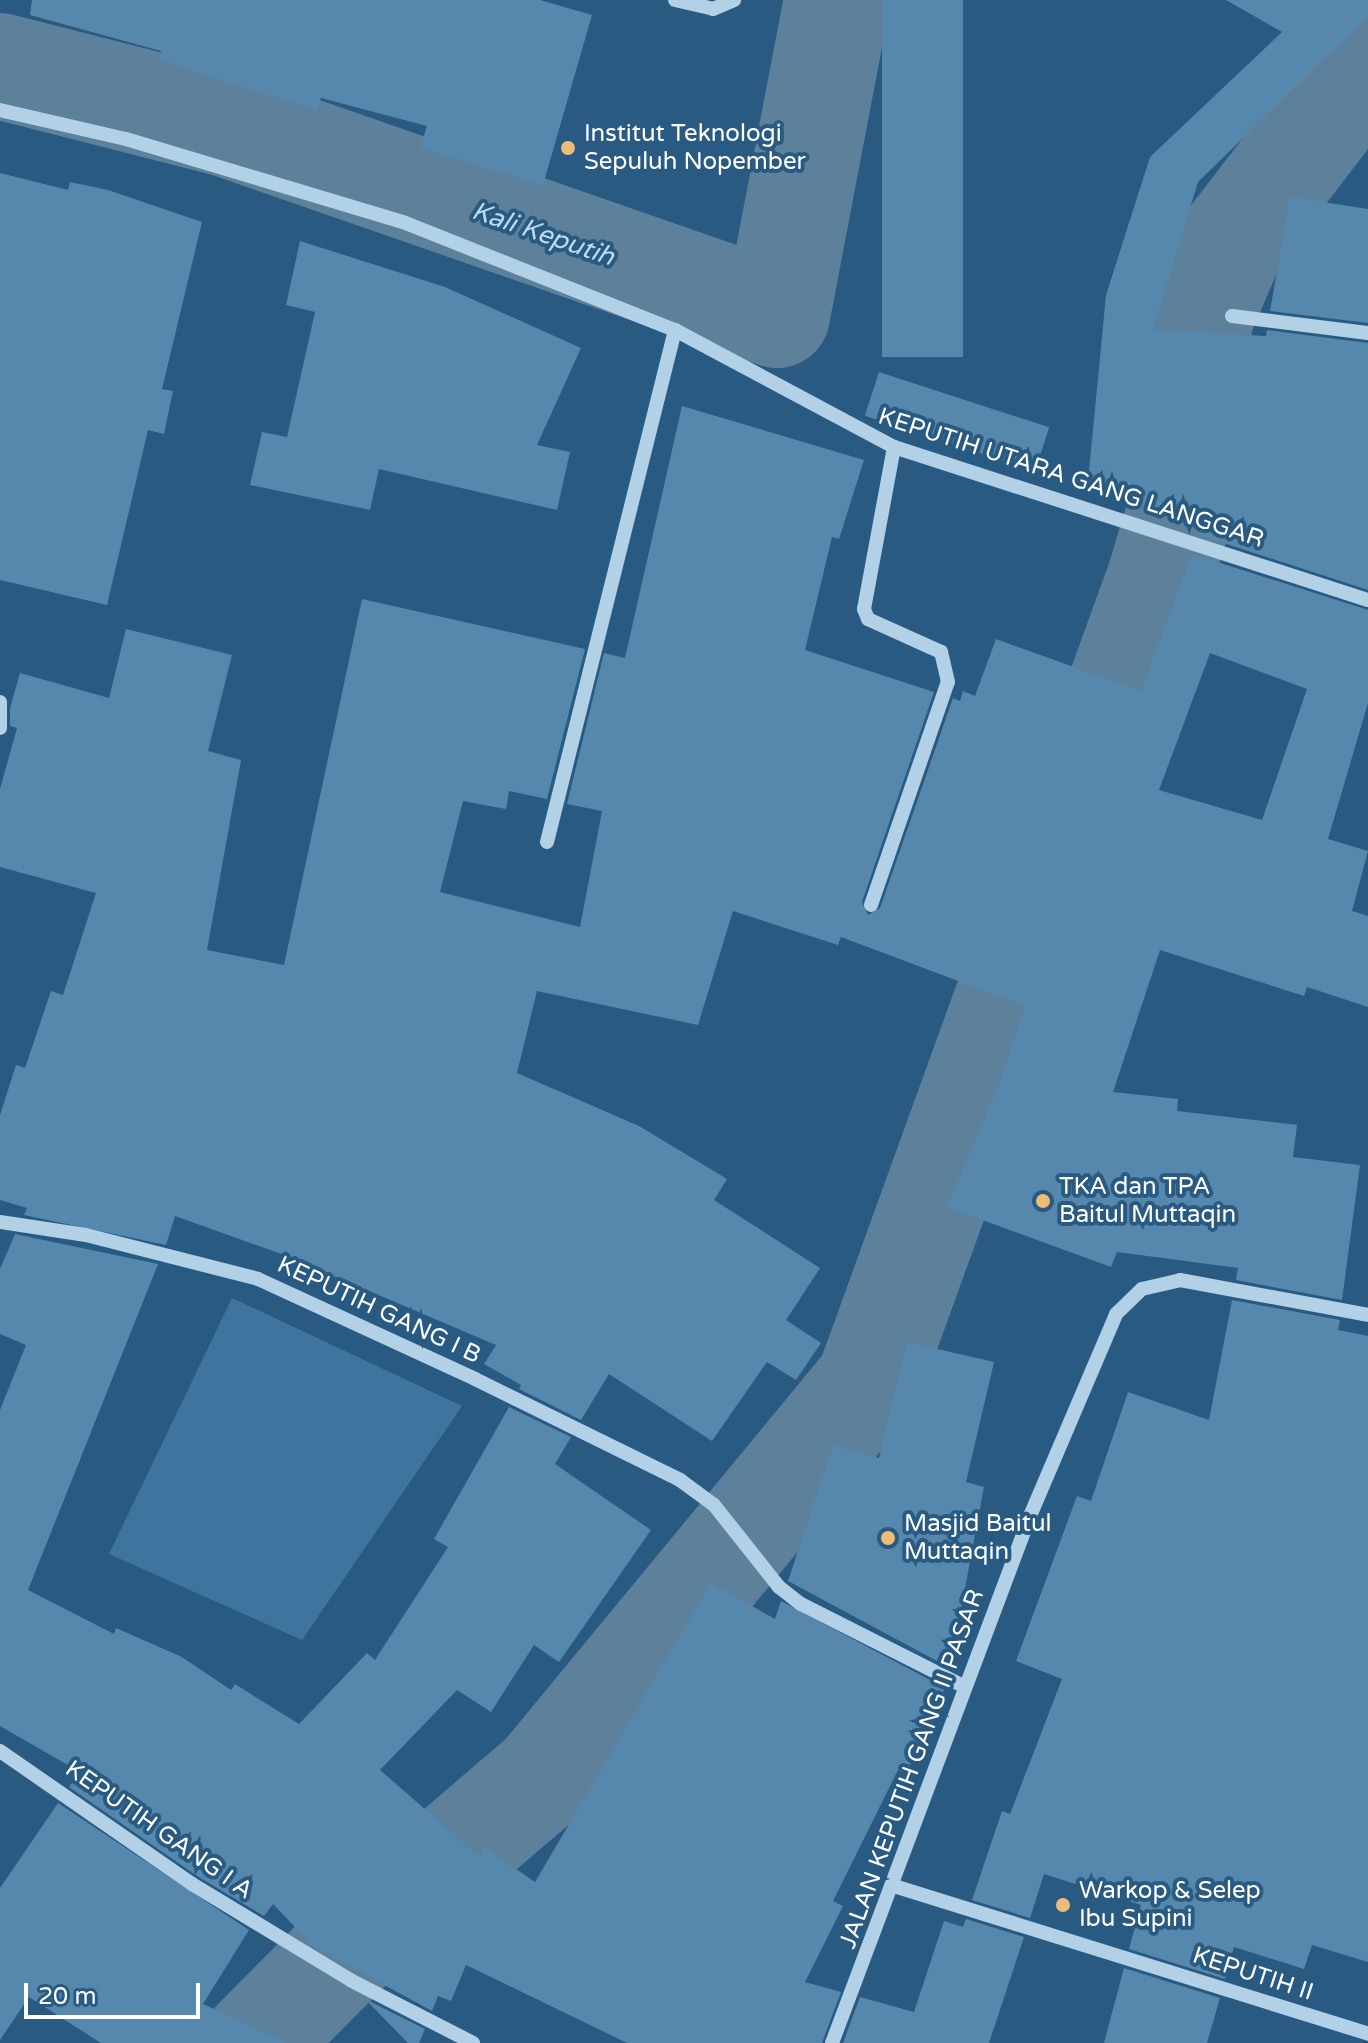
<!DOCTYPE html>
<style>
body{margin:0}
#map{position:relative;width:1368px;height:2043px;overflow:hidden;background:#295b82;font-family:"Varela Round",sans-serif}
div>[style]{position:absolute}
.green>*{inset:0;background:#3e759f}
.river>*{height:106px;margin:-53px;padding:0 53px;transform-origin:53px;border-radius:53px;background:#5e819b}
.building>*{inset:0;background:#5687ac;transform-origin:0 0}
.minor>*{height:14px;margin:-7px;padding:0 7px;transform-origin:7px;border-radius:7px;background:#b2d0e6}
.dots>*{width:22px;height:22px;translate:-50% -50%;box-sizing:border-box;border:4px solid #295b82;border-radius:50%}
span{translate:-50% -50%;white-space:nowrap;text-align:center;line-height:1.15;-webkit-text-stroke:8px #295b82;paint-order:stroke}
.poi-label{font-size:24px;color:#fff}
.left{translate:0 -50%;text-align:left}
.street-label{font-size:24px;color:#fff}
.water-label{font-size:26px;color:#bddaee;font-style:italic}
.scale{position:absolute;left:24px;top:1983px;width:176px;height:36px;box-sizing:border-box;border:4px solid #fff;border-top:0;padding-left:10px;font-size:24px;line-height:28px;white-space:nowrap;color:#fff;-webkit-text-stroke:6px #295b82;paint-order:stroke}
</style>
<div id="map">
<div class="green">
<div style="clip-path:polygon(232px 1298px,462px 1406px,302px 1640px,109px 1554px)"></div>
</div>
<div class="river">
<div style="left:0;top:66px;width:231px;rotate:14.3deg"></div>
<div style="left:224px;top:123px;width:585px;rotate:19.15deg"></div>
<div style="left:777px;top:315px;width:321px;rotate:-79.2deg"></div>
<div style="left:254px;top:2043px;width:173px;rotate:-45.2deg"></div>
<div style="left:376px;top:1920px;width:221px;rotate:-40.6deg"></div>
<div style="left:544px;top:1776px;width:511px;rotate:-50.48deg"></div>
<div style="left:869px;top:1382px;width:855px;rotate:-70.1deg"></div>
<div style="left:1160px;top:578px;width:118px;rotate:-73.3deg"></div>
<div style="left:1194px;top:465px;width:145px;rotate:-88deg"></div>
<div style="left:1199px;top:320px;width:94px;rotate:-66.7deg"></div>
<div style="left:1236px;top:234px;width:217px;rotate:-52.5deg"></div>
</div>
<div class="building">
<div style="clip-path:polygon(32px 0,540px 0,592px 15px,543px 185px,420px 148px,427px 126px,321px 98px,317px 110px,238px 86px,159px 59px,161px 51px,30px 15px)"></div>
<div style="left:882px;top:0;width:81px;height:357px"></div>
<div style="clip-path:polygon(1226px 0,1368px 0,1368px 16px,1198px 182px,1153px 330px,1266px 336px,1267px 330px,1368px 343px,1368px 590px,1199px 535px,1204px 522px,1088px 481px,1106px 295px,1150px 157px,1282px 32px)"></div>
<div style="clip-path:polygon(0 173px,68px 190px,70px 182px,108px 190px,202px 222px,162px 389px,173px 391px,164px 434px,148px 430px,107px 605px,0 580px)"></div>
<div style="clip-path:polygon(1290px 197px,1368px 209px,1368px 323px,1270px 311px)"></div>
<div style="clip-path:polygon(300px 241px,445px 287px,581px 348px,537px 445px,570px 452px,557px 510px,379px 469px,370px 510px,250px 485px,262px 432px,287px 437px,315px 312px,286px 305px)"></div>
<div style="left:879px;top:372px;width:179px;height:46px;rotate:18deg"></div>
<div style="clip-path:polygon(evenodd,682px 406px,864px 460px,839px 539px,832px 537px,805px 650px,934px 692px,862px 902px,868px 915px,880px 908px,953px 698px,960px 701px,963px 691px,975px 696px,996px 639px,1141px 691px,1192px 554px,1368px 610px,1368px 703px,1328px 839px,1368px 851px,1352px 911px,1368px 916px,1368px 1007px,1307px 987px,1304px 996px,1160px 950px,1113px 1092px,1178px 1099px,1177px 1111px,1297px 1125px,1293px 1157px,1360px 1165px,1342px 1300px,1236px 1280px,1238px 1268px,1117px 1252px,1111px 1267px,947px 1207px,997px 1090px,1025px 1006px,841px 937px,838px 945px,733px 911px,698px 1025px,537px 991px,517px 1073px,639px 1126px,727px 1179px,714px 1200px,820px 1268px,786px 1320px,821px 1343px,796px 1380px,767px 1362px,712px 1441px,609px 1374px,581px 1420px,519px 1389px,521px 1385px,484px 1364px,496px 1345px,287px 1256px,175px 1216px,166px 1245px,24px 1215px,27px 1208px,0 1200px,0 1115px,16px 1065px,25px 1068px,51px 991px,63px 995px,96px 893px,0 867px,0 789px,17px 728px,10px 726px,10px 708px,20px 673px,109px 698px,126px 629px,232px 655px,208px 751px,241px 760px,207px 950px,284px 965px,362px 599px,585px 649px,547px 799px,509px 791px,506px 809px,463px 801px,440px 892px,580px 927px,602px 811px,567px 804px,604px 653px,625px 658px,682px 406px,1210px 653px,1307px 689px,1262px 820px,1159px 790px,1210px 653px)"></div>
<div style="clip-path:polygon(15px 1234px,158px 1264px,28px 1590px,114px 1634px,116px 1628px,182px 1657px,231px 1690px,235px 1684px,299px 1724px,367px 1653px,375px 1660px,448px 1547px,434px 1539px,509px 1407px,571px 1437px,555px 1464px,651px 1530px,559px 1662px,534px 1645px,491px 1712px,457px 1690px,380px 1770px,479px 1856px,484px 1847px,535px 1882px,711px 1583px,775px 1619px,781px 1601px,945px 1688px,906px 1774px,898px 1770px,833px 1901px,843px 1906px,805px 1982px,841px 1992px,822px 2043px,627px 2043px,466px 1965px,451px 2001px,438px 1996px,432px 2011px,313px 1946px,273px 1904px,264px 1916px,197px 1876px,69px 1787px,80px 1772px,0 1726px,0 1410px,26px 1345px,0 1334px,0 1269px)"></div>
<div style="clip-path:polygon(1232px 1300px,1340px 1320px,1338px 1330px,1368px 1336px,1368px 1962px,1312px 1945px,1304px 1969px,1234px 1947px,1225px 1979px,1129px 1949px,1141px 1905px,1044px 1874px,1030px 1918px,972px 1900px,1002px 1811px,1010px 1814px,1062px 1679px,1016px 1661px,1077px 1496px,1091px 1501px,1128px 1392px,1209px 1420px)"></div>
<div style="clip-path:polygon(907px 1342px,994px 1362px,966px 1482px,984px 1487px,950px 1668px,788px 1581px,833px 1445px,879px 1458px)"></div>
<div style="clip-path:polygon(58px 1803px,249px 1930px,203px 2004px,287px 2043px,101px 2043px,29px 1997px,0 2040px,0 1888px)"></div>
<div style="clip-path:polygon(966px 1919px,1024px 1937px,989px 2043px,843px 2043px,860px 1997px,914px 2012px,944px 1921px,963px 1927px)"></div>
<div style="clip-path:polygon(1124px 1968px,1220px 1998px,1207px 2043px,1104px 2043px)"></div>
<div style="clip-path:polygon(365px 1999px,425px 2029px,419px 2043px,408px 2043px)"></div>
</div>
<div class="minor">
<div style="left:675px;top:0;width:39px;rotate:13deg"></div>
<div style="left:713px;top:9px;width:23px;rotate:-23deg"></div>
<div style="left:0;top:110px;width:129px;rotate:13deg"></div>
<div style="left:126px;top:139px;width:289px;rotate:16.7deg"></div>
<div style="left:403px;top:222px;width:293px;rotate:21.7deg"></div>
<div style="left:675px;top:330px;width:248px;rotate:28.1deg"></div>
<div style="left:894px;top:447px;width:498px;rotate:17.9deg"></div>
<div style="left:1232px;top:316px;width:137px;rotate:7.1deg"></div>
<div style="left:0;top:702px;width:26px;rotate:90deg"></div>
<div style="left:547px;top:842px;width:528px;rotate:-75.96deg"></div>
<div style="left:871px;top:905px;width:236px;rotate:-71deg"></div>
<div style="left:948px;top:682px;width:31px;rotate:-103deg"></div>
<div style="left:941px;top:652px;width:80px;rotate:-155.7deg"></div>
<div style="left:868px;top:619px;width:11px;rotate:-112deg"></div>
<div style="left:864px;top:609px;width:165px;rotate:-79.5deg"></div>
<div style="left:0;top:1222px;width:87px;rotate:8.6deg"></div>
<div style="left:86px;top:1235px;width:178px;rotate:14.3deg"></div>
<div style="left:258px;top:1279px;width:239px;rotate:24.7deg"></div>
<div style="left:475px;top:1379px;width:229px;rotate:26.2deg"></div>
<div style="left:680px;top:1480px;width:42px;rotate:36.3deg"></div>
<div style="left:714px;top:1505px;width:105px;rotate:51.6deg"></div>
<div style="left:779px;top:1587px;width:28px;rotate:38deg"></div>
<div style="left:801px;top:1604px;width:184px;rotate:26.8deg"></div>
<div style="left:0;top:1751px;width:234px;rotate:34.7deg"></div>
<div style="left:192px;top:1884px;width:187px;rotate:31.2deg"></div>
<div style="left:352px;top:1981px;width:136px;rotate:27.1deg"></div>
<div style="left:894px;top:1886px;width:497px;rotate:17.3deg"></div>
<div style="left:832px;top:2043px;width:563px;rotate:-69.41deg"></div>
<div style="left:1030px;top:1516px;width:220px;rotate:-66.9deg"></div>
<div style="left:1116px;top:1314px;width:36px;rotate:-44deg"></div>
<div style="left:1142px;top:1289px;width:39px;rotate:-13deg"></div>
<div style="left:1180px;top:1280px;width:191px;rotate:10.5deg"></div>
</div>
<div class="dots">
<div style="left:568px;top:148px;background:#edbc79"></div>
<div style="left:1043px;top:1201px;background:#edbc79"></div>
<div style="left:888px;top:1538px;background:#edbc79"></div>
<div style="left:1063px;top:1905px;background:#edbc79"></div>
</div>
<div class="poi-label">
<span class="left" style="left:584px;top:148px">Institut Teknologi<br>Sepuluh Nopember</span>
<span class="left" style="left:1059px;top:1201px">TKA dan TPA<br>Baitul Muttaqin</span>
<span class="left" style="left:904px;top:1538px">Masjid Baitul<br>Muttaqin</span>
<span class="left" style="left:1079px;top:1905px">Warkop &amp; Selep<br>Ibu Supini</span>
</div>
<div class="street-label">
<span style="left:1071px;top:478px;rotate:18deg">KEPUTIH UTARA GANG LANGGAR</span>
<span style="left:379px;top:1310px;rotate:25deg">KEPUTIH GANG I B</span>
<span style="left:912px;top:1769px;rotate:-70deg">JALAN KEPUTIH GANG II PASAR</span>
<span style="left:159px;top:1830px;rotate:35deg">KEPUTIH GANG I A</span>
<span style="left:1253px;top:1974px;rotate:18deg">KEPUTIH II</span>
</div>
<div class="water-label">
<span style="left:543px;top:234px;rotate:19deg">Kali Keputih</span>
</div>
<div class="scale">20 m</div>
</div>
